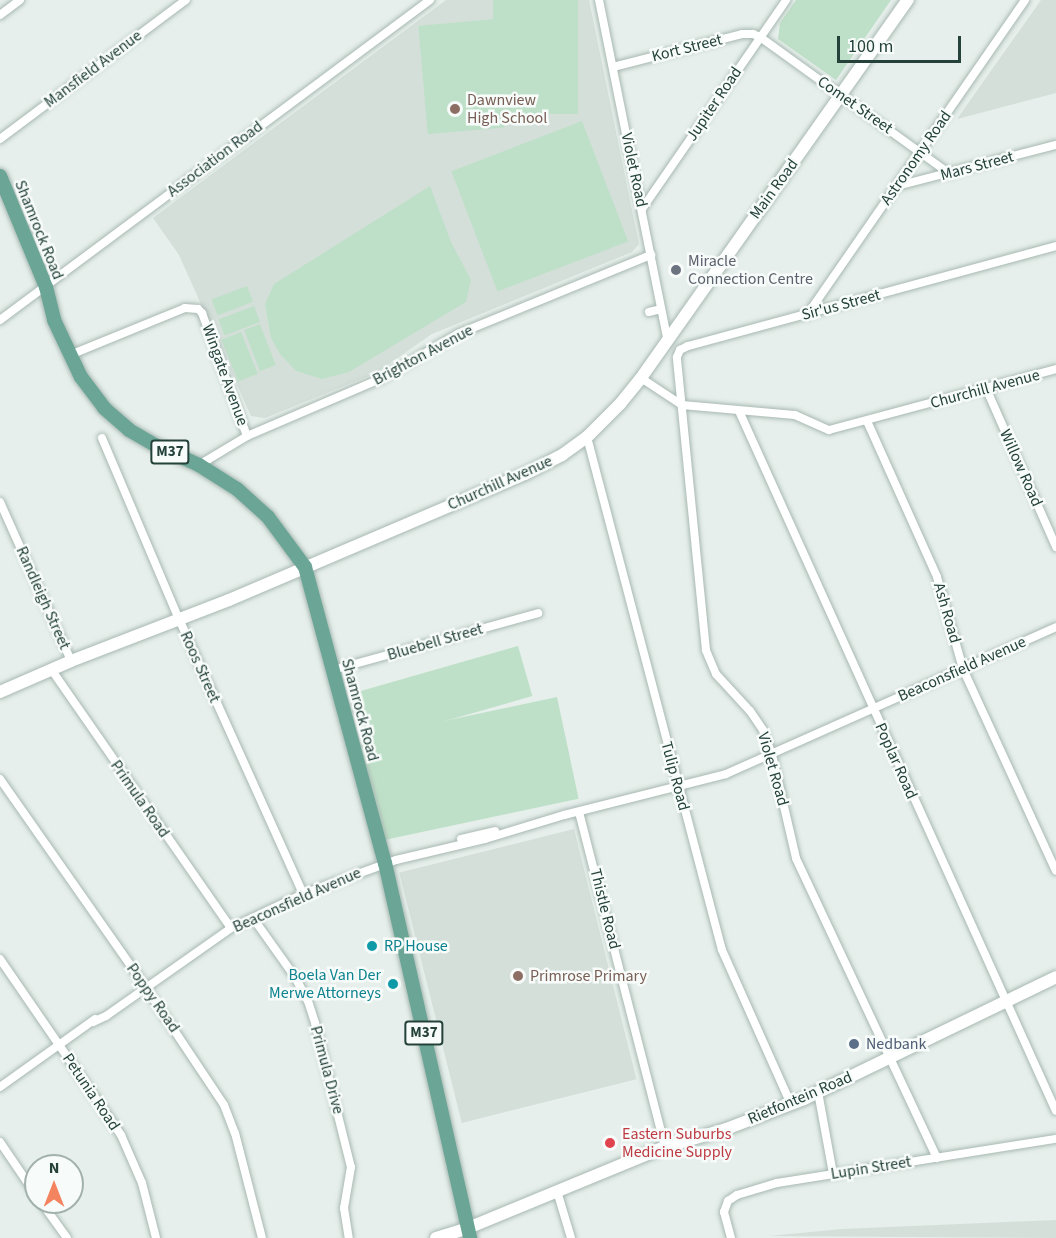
<!DOCTYPE html>
<style>
body{margin:0}
#map{position:relative;width:1056px;height:1238px;overflow:hidden;background:#e6efeb;font-family:"Source Sans 3",sans-serif}
div>[style]{position:absolute}
.built>*{inset:0;background:#d4dfda;transform-origin:0 0}
.green>*{inset:0;background:#bfe0c8;transform-origin:0 0}
.roads{filter:drop-shadow(0 0 2px #a8b8b2) drop-shadow(0 0 2px #a8b8b2)}
.street>*{height:8px;margin:-4px;padding:0 4px;transform-origin:4px;border-radius:4px;background:#fff}
.secondary>*{height:12px;margin:-6px;padding:0 6px;transform-origin:6px;border-radius:6px;background:#fff}
.primary>*{height:14px;margin:-7px;padding:0 7px;transform-origin:7px;border-radius:7px;background:#6aa596}
.dots>*{width:16px;height:16px;translate:-50% -50%;box-sizing:border-box;border:3px solid #f7fbf9;border-radius:50%}
span{translate:-50% -50%;white-space:nowrap;text-align:center;line-height:1.15;-webkit-text-stroke:5px #f7fbf9;paint-order:stroke}
.shield-label span{padding:2px 4px;background:#f7fbf9;border:2px solid;border-radius:4px;-webkit-text-stroke-width:0}
.shield-label{font-size:15px;color:#24423a;font-weight:700}
.street-label{font-size:16px;color:#24423a}
.education-label{font-size:16px;color:#785e54}
.left{translate:0 -50%;text-align:left}
.worship-label{font-size:16px;color:#5b616d}
.culture-label{font-size:16px;color:#0d838f}
.right{translate:-100% -50%;text-align:right}
.service-label{font-size:16px;color:#4e5e75}
.health-label{font-size:16px;color:#be3a42}
.north{position:absolute;left:24px;top:1154px;width:60px;height:60px;box-sizing:border-box;background:#f7fbf9;border:2px solid #a3b1ad;border-radius:50%;rotate:0deg;font-size:16px;font-weight:700;line-height:24px;text-align:center;color:#24423a}
.north::after{content:'';display:block;margin:auto;width:21px;height:27px;background:#f4845f;clip-path:polygon(50% 0,100% 100%,50% 72%,0 100%)}
.scale{position:absolute;left:837px;top:36px;width:124px;height:27px;box-sizing:border-box;border:3px solid #24423a;border-top:0;padding-left:8px;font-size:18px;line-height:21px;white-space:nowrap;color:#24423a;-webkit-text-stroke:4px #f7fbf9;paint-order:stroke}
</style>
<div id="map">
<div class="built">
<div style="clip-path:polygon(446px 0,589px 0,639px 244px,632px 252px,432px 334px,376px 373px,265px 418px,251px 416px,179px 255px,153px 218px)"></div>
<div style="clip-path:polygon(1041px 0,1056px 0,1056px 93px,957px 119px)"></div>
<div style="left:574px;top:829px;width:258px;height:180px;rotate:76deg"></div>
<div style="clip-path:polygon(1056px 1220px,1056px 1238px,769px 1236px,842px 1229px)"></div>
</div>
<div class="green">
<div style="left:493px;top:0;width:85px;height:114px"></div>
<div style="clip-path:polygon(796px 0,891px 0,836px 80px,778px 39px,780px 23px)"></div>
<div style="left:495px;top:19px;width:109px;height:77px;rotate:85deg"></div>
<div style="left:582px;top:121px;width:129px;height:140px;rotate:69deg"></div>
<div style="clip-path:polygon(430px 186px,451px 242px,471px 280px,466px 302px,349px 372px,322px 379px,296px 371px,280px 354px,271px 338px,265px 304px,274px 284px)"></div>
<div style="left:247px;top:286px;width:17px;height:38px;rotate:69deg"></div>
<div style="left:254px;top:306px;width:17px;height:38px;rotate:69deg"></div>
<div style="left:260px;top:324px;width:44px;height:17px;rotate:69deg"></div>
<div style="left:241px;top:332px;width:45px;height:21px;rotate:68deg"></div>
<div style="left:518px;top:646px;width:52px;height:169px;rotate:74deg"></div>
<div style="left:557px;top:697px;width:104px;height:201px;rotate:78deg"></div>
</div>
<div class="roads">
<div class="street">
<div style="left:599px;top:0;width:348px;rotate:78.6deg"></div>
<div style="left:0;top:15px;width:25px;rotate:-37deg"></div>
<div style="left:613px;top:67px;width:133px;rotate:-14.3deg"></div>
<div style="left:742px;top:34px;width:11px"></div>
<div style="left:753px;top:34px;width:8px;rotate:23deg"></div>
<div style="left:760px;top:37px;width:234px;rotate:35.8deg"></div>
<div style="left:0;top:139px;width:232px;rotate:-36.8deg"></div>
<div style="left:897px;top:186px;width:164px;rotate:-14.5deg"></div>
<div style="left:642px;top:209px;width:254px;rotate:-55.4deg"></div>
<div style="left:649px;top:312px;width:12px;rotate:-14deg"></div>
<div style="left:807px;top:315px;width:383px;rotate:-55.3deg"></div>
<div style="left:0;top:320px;width:536px;rotate:-36.66deg"></div>
<div style="left:70px;top:355px;width:124px;rotate:-22.2deg"></div>
<div style="left:185px;top:308px;width:13px;rotate:4deg"></div>
<div style="left:198px;top:309px;width:6px;rotate:45deg"></div>
<div style="left:202px;top:313px;width:131px;rotate:69.9deg"></div>
<div style="left:641px;top:378px;width:49px;rotate:33.4deg"></div>
<div style="left:682px;top:405px;width:113px;rotate:5.1deg"></div>
<div style="left:795px;top:415px;width:37px;rotate:24deg"></div>
<div style="left:829px;top:430px;width:235px;rotate:-15deg"></div>
<div style="left:986px;top:388px;width:174px;rotate:66.2deg"></div>
<div style="left:739px;top:411px;width:768px;rotate:65.64deg"></div>
<div style="left:867px;top:421px;width:171px;rotate:65.8deg"></div>
<div style="left:937px;top:577px;width:96px;rotate:74.2deg"></div>
<div style="left:963px;top:669px;width:222px;rotate:65.3deg"></div>
<div style="left:587px;top:437px;width:530px;rotate:75.26deg"></div>
<div style="left:722px;top:950px;width:169px;rotate:65.9deg"></div>
<div style="left:102px;top:438px;width:197px;rotate:67deg"></div>
<div style="left:179px;top:619px;width:302px;rotate:65.7deg"></div>
<div style="left:199px;top:465px;width:56px;rotate:-31.1deg"></div>
<div style="left:247px;top:436px;width:147px;rotate:-23.2deg"></div>
<div style="left:382px;top:378px;width:88px;rotate:-30.1deg"></div>
<div style="left:458px;top:334px;width:209px;rotate:-22.3deg"></div>
<div style="left:0;top:502px;width:174px;rotate:65.9deg"></div>
<div style="left:51px;top:669px;width:315px;rotate:55.2deg"></div>
<div style="left:333px;top:670px;width:213px;rotate:-15.5deg"></div>
<div style="left:0;top:779px;width:244px;rotate:55deg"></div>
<div style="left:140px;top:979px;width:151px;rotate:56.3deg"></div>
<div style="left:224px;top:1105px;width:30px;rotate:69deg"></div>
<div style="left:235px;top:1133px;width:108px;rotate:75.6deg"></div>
<div style="left:579px;top:812px;width:346px;rotate:75.6deg"></div>
<div style="left:461px;top:839px;width:35px;rotate:-13deg"></div>
<div style="left:253px;top:918px;width:72px;rotate:54.6deg"></div>
<div style="left:295px;top:977px;width:27px;rotate:62deg"></div>
<div style="left:308px;top:1001px;width:23px;rotate:72deg"></div>
<div style="left:315px;top:1023px;width:148px;rotate:76deg"></div>
<div style="left:351px;top:1167px;width:42px;rotate:99.7deg"></div>
<div style="left:344px;top:1208px;width:30px;rotate:81deg"></div>
<div style="left:0;top:959px;width:214px;rotate:55.5deg"></div>
<div style="left:121px;top:1135px;width:52px;rotate:66.4deg"></div>
<div style="left:142px;top:1183px;width:57px;rotate:75.7deg"></div>
<div style="left:93px;top:1022px;width:14px;rotate:-25deg"></div>
<div style="left:106px;top:1016px;width:153px;rotate:-35.1deg"></div>
<div style="left:231px;top:928px;width:80px;rotate:-25.3deg"></div>
<div style="left:303px;top:894px;width:99px;rotate:-20.1deg"></div>
<div style="left:396px;top:860px;width:91px;rotate:-13.3deg"></div>
<div style="left:485px;top:839px;width:83px;rotate:-16.9deg"></div>
<div style="left:564px;top:815px;width:167px;rotate:-14.2deg"></div>
<div style="left:726px;top:774px;width:361px;rotate:-24deg"></div>
<div style="left:0;top:1087px;width:117px;rotate:-35.6deg"></div>
<div style="left:818px;top:1092px;width:83px;rotate:79.6deg"></div>
<div style="left:0;top:1142px;width:64px;rotate:55.8deg"></div>
<div style="left:937px;top:1158px;width:331px;rotate:-115.2deg"></div>
<div style="left:796px;top:858px;width:106px;rotate:-103.1deg"></div>
<div style="left:772px;top:755px;width:27px;rotate:-110deg"></div>
<div style="left:763px;top:730px;width:23px;rotate:-124deg"></div>
<div style="left:750px;top:711px;width:50px;rotate:-132.6deg"></div>
<div style="left:716px;top:674px;width:26px;rotate:-113deg"></div>
<div style="left:706px;top:650px;width:294px;rotate:-95.7deg"></div>
<div style="left:677px;top:357px;width:8px;rotate:-67deg"></div>
<div style="left:680px;top:350px;width:9px;rotate:-27deg"></div>
<div style="left:688px;top:346px;width:381px;rotate:-15.2deg"></div>
<div style="left:557px;top:1191px;width:49px;rotate:73.4deg"></div>
<div style="left:41px;top:1202px;width:44px;rotate:54.2deg"></div>
<div style="left:731px;top:1238px;width:27px;rotate:-105deg"></div>
<div style="left:724px;top:1212px;width:12px;rotate:-70deg"></div>
<div style="left:728px;top:1201px;width:11px;rotate:-34deg"></div>
<div style="left:737px;top:1195px;width:42px;rotate:-16.7deg"></div>
<div style="left:777px;top:1183px;width:282px;rotate:-9deg"></div>
</div>
<div class="secondary">
<div style="left:0;top:692px;width:77px;rotate:-23.6deg"></div>
<div style="left:71px;top:661px;width:169px;rotate:-21.1deg"></div>
<div style="left:229px;top:600px;width:322px;rotate:-23.1deg"></div>
<div style="left:525px;top:474px;width:42px;rotate:-27.2deg"></div>
<div style="left:562px;top:455px;width:31px;rotate:-36deg"></div>
<div style="left:587px;top:437px;width:47px;rotate:-45deg"></div>
<div style="left:620px;top:404px;width:33px;rotate:-51deg"></div>
<div style="left:641px;top:378px;width:463px;rotate:-54.8deg"></div>
<div style="left:436px;top:1238px;width:34px;rotate:-17deg"></div>
<div style="left:468px;top:1228px;width:213px;rotate:-22.4deg"></div>
<div style="left:665px;top:1147px;width:64px;rotate:-16.4deg"></div>
<div style="left:726px;top:1129px;width:84px;rotate:-21deg"></div>
<div style="left:804px;top:1099px;width:280px;rotate:-25.8deg"></div>
</div>
<div class="primary">
<div style="left:0;top:176px;width:120px;rotate:67.5deg"></div>
<div style="left:46px;top:287px;width:34px;rotate:76deg"></div>
<div style="left:54px;top:320px;width:63px;rotate:64.7deg"></div>
<div style="left:81px;top:377px;width:39px;rotate:53deg"></div>
<div style="left:104px;top:408px;width:33px;rotate:41deg"></div>
<div style="left:129px;top:430px;width:30px;rotate:30deg"></div>
<div style="left:155px;top:445px;width:48px;rotate:24.4deg"></div>
<div style="left:199px;top:465px;width:45px;rotate:32.3deg"></div>
<div style="left:237px;top:489px;width:42px;rotate:42.1deg"></div>
<div style="left:268px;top:517px;width:62px;rotate:53.5deg"></div>
<div style="left:305px;top:567px;width:307px;rotate:74.9deg"></div>
<div style="left:385px;top:863px;width:385px;rotate:77.2deg"></div>
</div>
</div>
<div class="dots">
<div style="left:455px;top:109px;background:#8d6e63"></div>
<div style="left:676px;top:270px;background:#6b7280"></div>
<div style="left:372px;top:946px;background:#0f9aa8"></div>
<div style="left:518px;top:976px;background:#8d6e63"></div>
<div style="left:393px;top:984px;background:#0f9aa8"></div>
<div style="left:854px;top:1044px;background:#5c6f8a"></div>
<div style="left:610px;top:1143px;background:#e0444e"></div>
</div>
<div class="shield-label">
<span style="left:170px;top:452px">M37</span>
<span style="left:424px;top:1033px">M37</span>
</div>
<div class="street-label">
<span style="left:687px;top:48px;rotate:-14deg">Kort Street</span>
<span style="left:93px;top:69px;rotate:-37deg">Mansfield Avenue</span>
<span style="left:714px;top:104px;rotate:-56deg">Jupiter Road</span>
<span style="left:855px;top:105px;rotate:35deg">Comet Street</span>
<span style="left:916px;top:158px;rotate:-55deg">Astronomy Road</span>
<span style="left:215px;top:159px;rotate:-37deg">Association Road</span>
<span style="left:977px;top:166px;rotate:-15deg">Mars Street</span>
<span style="left:634px;top:170px;rotate:78deg">Violet Road</span>
<span style="left:774px;top:189px;rotate:-54deg">Main Road</span>
<span style="left:39px;top:230px;rotate:68deg">Shamrock Road</span>
<span style="left:841px;top:305px;rotate:-15deg">Sir'us Street</span>
<span style="left:423px;top:355px;rotate:-28deg">Brighton Avenue</span>
<span style="left:225px;top:375px;rotate:70deg">Wingate Avenue</span>
<span style="left:985px;top:389px;rotate:-15deg">Churchill Avenue</span>
<span style="left:1021px;top:468px;rotate:66deg">Willow Road</span>
<span style="left:500px;top:483px;rotate:-24deg">Churchill Avenue</span>
<span style="left:43px;top:598px;rotate:66deg">Randleigh Street</span>
<span style="left:947px;top:613px;rotate:74deg">Ash Road</span>
<span style="left:435px;top:642px;rotate:-16deg">Bluebell Street</span>
<span style="left:200px;top:667px;rotate:66deg">Roos Street</span>
<span style="left:962px;top:669px;rotate:-24deg">Beaconsfield Avenue</span>
<span style="left:360px;top:710px;rotate:75deg">Shamrock Road</span>
<span style="left:896px;top:761px;rotate:66deg">Poplar Road</span>
<span style="left:773px;top:769px;rotate:74deg">Violet Road</span>
<span style="left:675px;top:776px;rotate:75deg">Tulip Road</span>
<span style="left:140px;top:799px;rotate:55deg">Primula Road</span>
<span style="left:297px;top:900px;rotate:-24deg">Beaconsfield Avenue</span>
<span style="left:605px;top:909px;rotate:76deg">Thistle Road</span>
<span style="left:153px;top:998px;rotate:55deg">Poppy Road</span>
<span style="left:327px;top:1070px;rotate:75deg">Primula Drive</span>
<span style="left:91px;top:1092px;rotate:56deg">Petunia Road</span>
<span style="left:800px;top:1098px;rotate:-23deg">Rietfontein Road</span>
<span style="left:871px;top:1168px;rotate:-9deg">Lupin Street</span>
</div>
<div class="education-label">
<span class="left" style="left:467px;top:109px">Dawnview<br>High School</span>
<span class="left" style="left:530px;top:976px">Primrose Primary</span>
</div>
<div class="worship-label">
<span class="left" style="left:688px;top:270px">Miracle<br>Connection Centre</span>
</div>
<div class="culture-label">
<span class="left" style="left:384px;top:946px">RP House</span>
<span class="right" style="left:381px;top:984px">Boela Van Der<br>Merwe Attorneys</span>
</div>
<div class="service-label">
<span class="left" style="left:866px;top:1044px">Nedbank</span>
</div>
<div class="health-label">
<span class="left" style="left:622px;top:1143px">Eastern Suburbs<br>Medicine Supply</span>
</div>
<div class="north">N</div>
<div class="scale">100 m</div>
</div>
